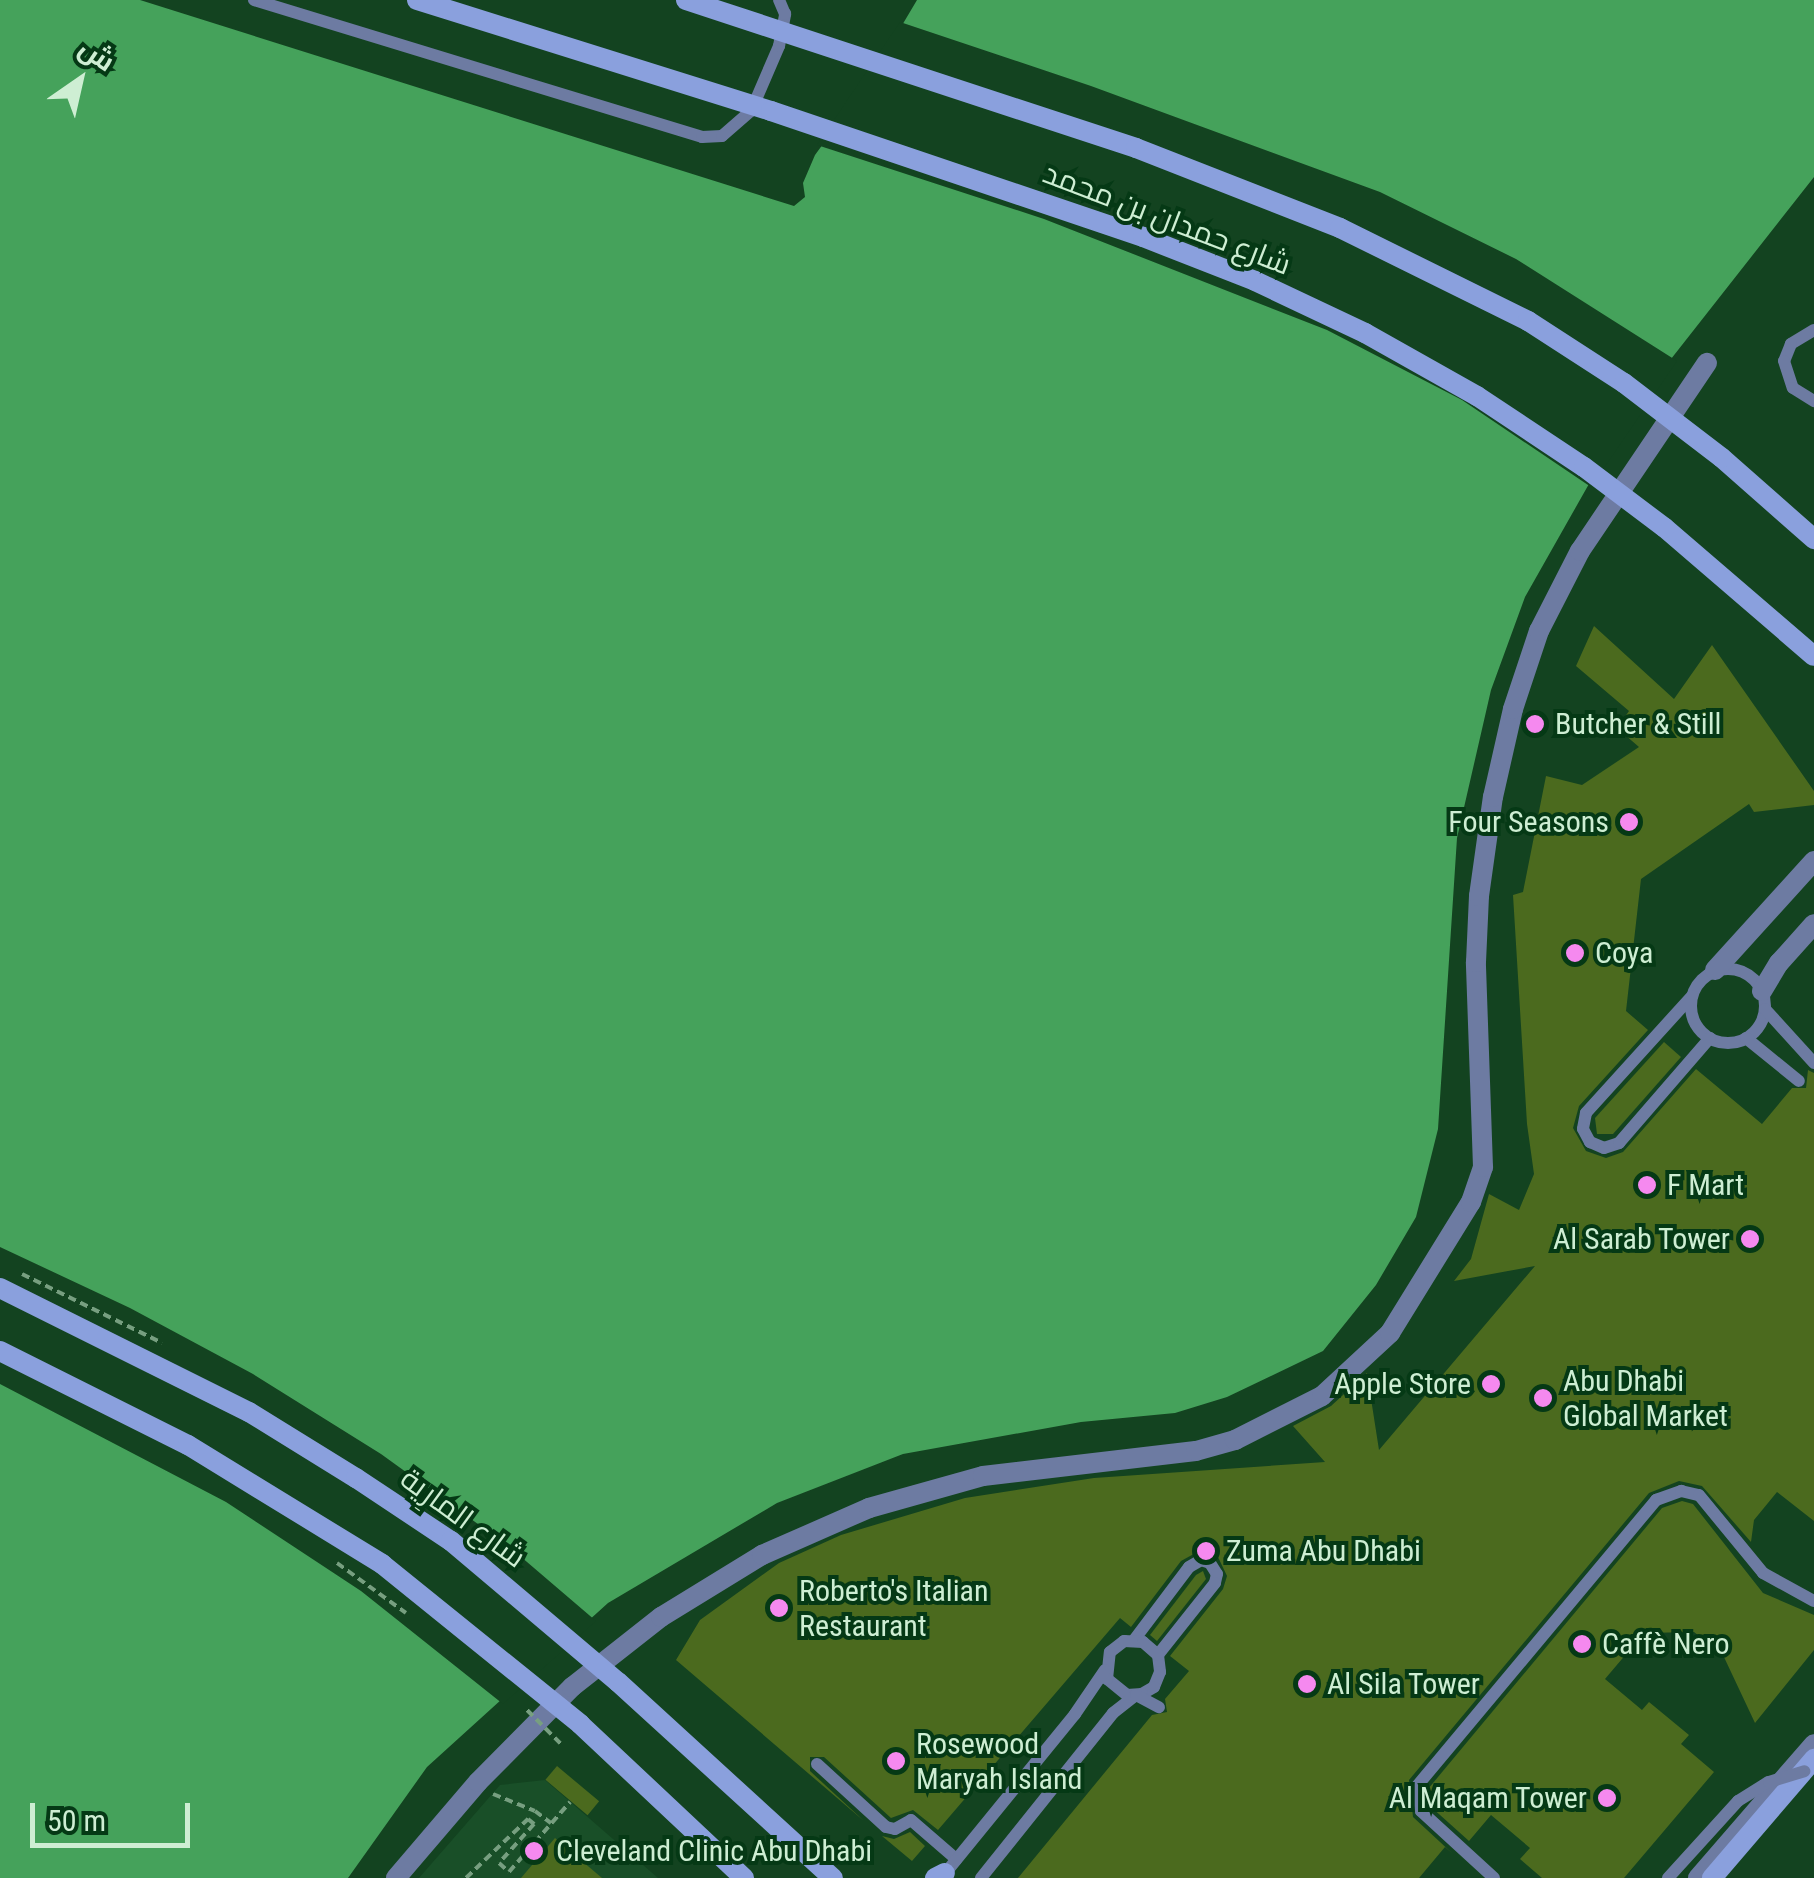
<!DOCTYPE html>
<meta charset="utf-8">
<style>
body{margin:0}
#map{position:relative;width:1814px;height:1878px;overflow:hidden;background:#134320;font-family:"Roboto Condensed",Cairo,sans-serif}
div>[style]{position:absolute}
.built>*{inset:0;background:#194f28}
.water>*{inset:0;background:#45a25b}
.pier>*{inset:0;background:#134320}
.building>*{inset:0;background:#4b6a1e;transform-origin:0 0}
.path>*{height:4px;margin-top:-2px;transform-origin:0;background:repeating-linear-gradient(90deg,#779f80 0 8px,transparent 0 13px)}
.lane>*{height:12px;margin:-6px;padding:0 6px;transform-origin:6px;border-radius:6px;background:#6d7ba2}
.lane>.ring{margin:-6px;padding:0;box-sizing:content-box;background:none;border:12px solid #6d7ba2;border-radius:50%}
.street>*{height:20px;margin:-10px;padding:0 10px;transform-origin:10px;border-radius:10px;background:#6d7ba2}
.secondary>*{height:20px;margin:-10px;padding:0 10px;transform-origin:10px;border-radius:10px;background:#8aa0dd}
.path-bridge>*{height:4px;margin-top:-2px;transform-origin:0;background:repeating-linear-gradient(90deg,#779f80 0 8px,transparent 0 13px)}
.lane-bridge>*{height:12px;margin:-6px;padding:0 6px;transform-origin:6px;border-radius:6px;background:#6d7ba2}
.secondary-bridge>*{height:20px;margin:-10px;padding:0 10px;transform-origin:10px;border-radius:10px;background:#8aa0dd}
.dots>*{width:28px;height:28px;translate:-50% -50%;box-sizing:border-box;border:5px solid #053915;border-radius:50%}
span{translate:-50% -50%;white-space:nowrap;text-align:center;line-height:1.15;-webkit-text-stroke:8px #053915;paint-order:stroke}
.street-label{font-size:30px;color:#ceeed3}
.poi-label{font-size:30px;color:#ceeed3}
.left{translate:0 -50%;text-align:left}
.right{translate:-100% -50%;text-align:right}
.north{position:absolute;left:30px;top:30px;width:100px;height:100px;-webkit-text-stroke:8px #053915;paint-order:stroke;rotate:34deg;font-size:28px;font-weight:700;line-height:40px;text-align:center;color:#ceeed3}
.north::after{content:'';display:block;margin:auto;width:35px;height:45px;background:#ceeed3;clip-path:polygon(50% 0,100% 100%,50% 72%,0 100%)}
.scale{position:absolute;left:30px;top:1803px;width:160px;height:45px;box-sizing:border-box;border:5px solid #ceeed3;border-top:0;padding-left:12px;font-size:30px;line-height:35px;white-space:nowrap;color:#ceeed3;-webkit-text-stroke:8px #053915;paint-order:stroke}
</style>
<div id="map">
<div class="built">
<div style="clip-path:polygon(545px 1780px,658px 1878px,419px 1878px,500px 1785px)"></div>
</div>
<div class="water">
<div style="clip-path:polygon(0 0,140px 0,794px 206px,805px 197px,803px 183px,815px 155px,869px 81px,917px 0,1814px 0,1814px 177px,1660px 373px,1611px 445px,1525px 597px,1491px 690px,1457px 838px,1438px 1129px,1416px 1217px,1376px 1285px,1323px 1351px,1227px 1397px,1175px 1413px,1081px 1422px,903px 1454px,777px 1503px,608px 1603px,427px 1767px,348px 1878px,0 1878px)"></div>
</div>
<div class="pier">
<div style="clip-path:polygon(900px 22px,1091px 86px,1380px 192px,1516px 259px,1677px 361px,1591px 487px,1462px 400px,1327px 330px,1044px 219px,817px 145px)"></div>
<div style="clip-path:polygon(0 1247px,130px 1308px,253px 1374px,381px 1454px,507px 1545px,596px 1621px,503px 1704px,361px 1591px,226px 1502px,0 1384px)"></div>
</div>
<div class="building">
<div style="clip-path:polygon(1594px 626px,1674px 699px,1712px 645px,1814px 791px,1814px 805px,1754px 812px,1749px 804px,1641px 879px,1626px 1011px,1648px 1030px,1579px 1106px,1573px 1128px,1586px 1151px,1606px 1158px,1623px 1152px,1696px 1069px,1762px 1124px,1792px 1088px,1806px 1088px,1808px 1070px,1814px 1073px,1814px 1521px,1777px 1492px,1754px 1520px,1751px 1542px,1702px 1486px,1679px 1481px,1649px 1493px,1409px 1780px,1413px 1817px,1453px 1854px,1445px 1847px,1419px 1878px,1018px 1878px,1152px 1715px,1167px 1712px,1165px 1699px,1189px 1671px,1170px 1656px,1223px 1589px,1227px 1576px,1218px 1557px,1201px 1550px,1181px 1561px,1131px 1627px,1120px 1618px,938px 1830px,913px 1810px,891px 1818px,824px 1757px,810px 1757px,810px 1771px,864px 1821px,676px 1660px,700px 1620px,779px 1563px,841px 1535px,965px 1498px,1094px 1478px,1325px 1462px,1293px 1426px,1331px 1406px,1367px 1373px,1379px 1450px,1535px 1266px,1454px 1281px,1471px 1259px,1489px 1194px,1519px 1210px,1534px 1174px,1527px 1124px,1513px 895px,1523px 892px,1546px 776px,1582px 785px,1639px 747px,1617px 728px,1629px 711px,1576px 666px)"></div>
<div style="clip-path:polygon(1664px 1042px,1681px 1057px,1613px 1134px,1597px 1134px,1595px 1118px)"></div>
<div style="clip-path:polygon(1682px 1501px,1693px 1504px,1763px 1593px,1814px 1615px,1814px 1650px,1755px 1723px,1723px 1655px,1694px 1632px,1644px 1633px,1605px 1679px,1642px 1710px,1649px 1702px,1689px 1735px,1681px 1744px,1714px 1772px,1624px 1878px,1542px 1878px,1520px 1859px,1530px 1848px,1491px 1815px,1469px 1841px,1430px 1806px,1428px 1789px,1662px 1508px)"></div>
<div style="clip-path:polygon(1203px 1571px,1206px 1579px,1157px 1641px,1150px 1635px,1196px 1575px)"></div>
<div style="left:557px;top:1766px;width:55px;height:18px;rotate:40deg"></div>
<div style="clip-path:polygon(910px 1832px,925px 1846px,912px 1861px,882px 1836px,894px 1839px)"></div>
<div style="clip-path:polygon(555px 1838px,602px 1878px,521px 1878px)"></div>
</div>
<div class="path">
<div style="left:493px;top:1794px;width:45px;rotate:22deg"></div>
<div style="left:535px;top:1811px;width:20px;rotate:37deg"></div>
<div style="left:466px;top:1878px;width:86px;rotate:-43.6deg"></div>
<div style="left:528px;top:1819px;width:8px;rotate:40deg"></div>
<div style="left:534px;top:1824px;width:52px;rotate:131.9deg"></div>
<div style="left:499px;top:1863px;width:13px;rotate:42deg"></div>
<div style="left:509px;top:1872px;width:93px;rotate:-48.9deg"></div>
</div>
<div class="lane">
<div style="left:254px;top:0;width:468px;rotate:17deg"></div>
<div style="left:702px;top:137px;width:20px;rotate:-3deg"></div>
<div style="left:722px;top:136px;width:38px;rotate:-41deg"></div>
<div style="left:751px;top:111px;width:71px;rotate:-66.7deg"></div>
<div style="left:779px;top:46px;width:33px;rotate:-79deg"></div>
<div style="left:785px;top:14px;width:15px;rotate:-113deg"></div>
<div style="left:1814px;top:330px;width:27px;rotate:149deg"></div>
<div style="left:1791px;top:344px;width:18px;rotate:112deg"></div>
<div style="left:1784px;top:361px;width:28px;rotate:72deg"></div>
<div style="left:1793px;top:388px;width:25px;rotate:32deg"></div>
<div class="ring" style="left:1691px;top:969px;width:62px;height:62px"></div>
<div style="left:1692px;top:996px;width:158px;rotate:132.2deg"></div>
<div style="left:1586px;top:1113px;width:16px;rotate:101deg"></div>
<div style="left:1583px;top:1129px;width:15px;rotate:62deg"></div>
<div style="left:1590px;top:1142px;width:15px;rotate:23deg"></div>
<div style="left:1604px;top:1148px;width:16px;rotate:-18deg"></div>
<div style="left:1619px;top:1143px;width:139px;rotate:-49.1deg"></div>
<div style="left:1765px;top:1009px;width:73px;rotate:47.8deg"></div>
<div style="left:1746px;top:1038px;width:68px;rotate:39.1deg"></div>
<div style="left:1134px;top:1640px;width:91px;rotate:-53deg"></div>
<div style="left:1189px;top:1567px;width:14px;rotate:-30deg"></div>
<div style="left:1201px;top:1560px;width:9px;rotate:18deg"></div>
<div style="left:1210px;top:1563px;width:13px;rotate:58deg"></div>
<div style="left:1217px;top:1574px;width:9px;rotate:103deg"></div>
<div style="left:1215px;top:1583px;width:92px;rotate:128.4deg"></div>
<div style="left:1158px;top:1655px;width:17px;rotate:83deg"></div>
<div style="left:1160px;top:1672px;width:16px;rotate:112deg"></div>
<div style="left:1154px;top:1687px;width:14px;rotate:150deg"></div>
<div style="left:1142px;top:1694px;width:15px;rotate:176deg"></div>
<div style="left:1127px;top:1695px;width:26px;rotate:-141deg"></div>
<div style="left:1107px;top:1679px;width:27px;rotate:-84deg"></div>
<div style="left:1110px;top:1652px;width:18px;rotate:-38deg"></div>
<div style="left:1124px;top:1641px;width:19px;rotate:3deg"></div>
<div style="left:1143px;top:1642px;width:20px;rotate:41deg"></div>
<div style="left:817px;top:1764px;width:93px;rotate:42.4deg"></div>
<div style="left:886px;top:1827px;width:9px;rotate:13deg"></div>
<div style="left:895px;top:1829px;width:18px;rotate:-29deg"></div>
<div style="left:911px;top:1820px;width:60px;rotate:40.9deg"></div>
<div style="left:943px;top:1876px;width:209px;rotate:-50.8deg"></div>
<div style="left:1075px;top:1714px;width:53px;rotate:-55.7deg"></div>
<div style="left:981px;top:1878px;width:211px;rotate:-51.3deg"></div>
<div style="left:1113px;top:1713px;width:29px;rotate:-38deg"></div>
<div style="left:1136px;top:1695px;width:26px;rotate:28deg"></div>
<div style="left:1494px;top:1878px;width:99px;rotate:-137.5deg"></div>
<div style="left:1421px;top:1811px;width:25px;rotate:-99deg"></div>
<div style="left:1417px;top:1786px;width:373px;rotate:-50.1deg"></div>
<div style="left:1656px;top:1500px;width:27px;rotate:-20deg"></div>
<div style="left:1681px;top:1491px;width:18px;rotate:13deg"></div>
<div style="left:1699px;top:1495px;width:101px;rotate:50.6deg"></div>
<div style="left:1763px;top:1573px;width:58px;rotate:28.8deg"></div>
</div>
<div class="street">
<div style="left:1715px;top:970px;width:147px;rotate:-47.8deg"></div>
<div style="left:1762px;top:991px;width:33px;rotate:-59deg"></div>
<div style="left:1779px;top:963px;width:52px;rotate:-48.1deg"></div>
<div style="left:396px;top:1878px;width:126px;rotate:-49.5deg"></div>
<div style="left:478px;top:1782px;width:134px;rotate:-45.3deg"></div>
<div style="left:572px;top:1687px;width:113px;rotate:-38.2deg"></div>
<div style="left:661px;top:1617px;width:119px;rotate:-31.5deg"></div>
<div style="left:762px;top:1555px;width:117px;rotate:-23.7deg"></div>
<div style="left:869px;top:1508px;width:118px;rotate:-15.7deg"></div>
<div style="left:983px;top:1476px;width:214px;rotate:-6.7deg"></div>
<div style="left:1196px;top:1451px;width:41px;rotate:-15.8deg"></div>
<div style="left:1235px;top:1440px;width:97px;rotate:-26.8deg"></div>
<div style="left:1322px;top:1396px;width:93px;rotate:-42.8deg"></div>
<div style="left:1390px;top:1333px;width:154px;rotate:-58.3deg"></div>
<div style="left:1471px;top:1202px;width:37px;rotate:-71deg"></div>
<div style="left:1483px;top:1167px;width:205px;rotate:-92deg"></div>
<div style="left:1476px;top:962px;width:66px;rotate:-87.4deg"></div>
<div style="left:1479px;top:896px;width:100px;rotate:-82deg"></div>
<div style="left:1493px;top:797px;width:90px;rotate:-77.2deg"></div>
<div style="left:1513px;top:709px;width:82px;rotate:-71.6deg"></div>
<div style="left:1539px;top:631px;width:90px;rotate:-62.9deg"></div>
<div style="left:1580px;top:551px;width:227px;rotate:-56deg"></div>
<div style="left:1698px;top:1878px;width:177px;rotate:-49.1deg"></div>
</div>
<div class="secondary">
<div style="left:1722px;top:458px;width:123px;rotate:41.4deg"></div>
<div style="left:1665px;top:528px;width:196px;rotate:40.7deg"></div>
<div style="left:618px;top:1682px;width:291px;rotate:42.4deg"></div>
<div style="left:580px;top:1724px;width:225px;rotate:43.2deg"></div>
<div style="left:935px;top:1878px;width:11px;rotate:-27deg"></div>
<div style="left:1712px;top:1878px;width:157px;rotate:-49.4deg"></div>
</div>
<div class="path-bridge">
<div style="left:22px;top:1274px;width:156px;rotate:26.2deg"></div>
<div style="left:337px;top:1563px;width:85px;rotate:35.9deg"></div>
<div style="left:527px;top:1710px;width:49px;rotate:45deg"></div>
</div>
<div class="lane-bridge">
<div style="left:1668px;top:1878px;width:104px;rotate:-47.7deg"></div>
<div style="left:1738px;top:1801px;width:36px;rotate:-32deg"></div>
<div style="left:1769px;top:1782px;width:37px;rotate:-17deg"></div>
</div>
<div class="secondary-bridge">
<div style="left:417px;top:0;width:371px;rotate:17.4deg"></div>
<div style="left:771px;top:111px;width:393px;rotate:18.7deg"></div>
<div style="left:1143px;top:237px;width:120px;rotate:21.4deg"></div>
<div style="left:1255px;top:281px;width:122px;rotate:25.3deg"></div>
<div style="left:1365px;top:333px;width:129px;rotate:29.4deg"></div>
<div style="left:1477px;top:396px;width:128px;rotate:33.6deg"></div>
<div style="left:1584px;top:467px;width:101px;rotate:37deg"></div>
<div style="left:686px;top:0;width:474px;rotate:18.2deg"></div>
<div style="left:1136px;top:148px;width:219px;rotate:21.4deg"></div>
<div style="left:1340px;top:228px;width:210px;rotate:26.3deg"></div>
<div style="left:1528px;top:321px;width:114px;rotate:32.9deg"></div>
<div style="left:1624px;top:383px;width:123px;rotate:37.4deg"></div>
<div style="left:0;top:1288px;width:278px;rotate:26.5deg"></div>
<div style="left:249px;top:1412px;width:126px;rotate:31.7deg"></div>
<div style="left:356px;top:1478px;width:114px;rotate:33.6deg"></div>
<div style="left:451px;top:1541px;width:219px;rotate:40.2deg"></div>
<div style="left:0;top:1351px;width:210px;rotate:26.6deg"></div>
<div style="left:188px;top:1445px;width:228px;rotate:31.5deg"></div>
<div style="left:382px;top:1564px;width:255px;rotate:38.9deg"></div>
</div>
<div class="dots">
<div style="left:1535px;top:724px;background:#f589ef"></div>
<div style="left:1629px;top:822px;background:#f589ef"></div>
<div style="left:1575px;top:953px;background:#f589ef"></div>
<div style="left:1647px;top:1185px;background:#f589ef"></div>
<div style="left:1750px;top:1239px;background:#f589ef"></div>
<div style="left:1491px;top:1384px;background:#f589ef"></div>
<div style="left:1543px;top:1398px;background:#f589ef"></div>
<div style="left:1206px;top:1551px;background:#f589ef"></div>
<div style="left:779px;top:1608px;background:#f589ef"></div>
<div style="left:1582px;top:1644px;background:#f589ef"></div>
<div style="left:1307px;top:1684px;background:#f589ef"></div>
<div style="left:896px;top:1761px;background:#f589ef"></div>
<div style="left:1607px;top:1798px;background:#f589ef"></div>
<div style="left:534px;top:1851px;background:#f589ef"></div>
</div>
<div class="street-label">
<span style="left:1167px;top:219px;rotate:21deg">شارع حمدان بن محمد</span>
<span style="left:463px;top:1518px;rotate:36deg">شارع المارِية</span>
</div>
<div class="poi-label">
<span class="left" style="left:1555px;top:724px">Butcher &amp; Still</span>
<span class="right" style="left:1609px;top:822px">Four Seasons</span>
<span class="left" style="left:1595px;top:953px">Coya</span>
<span class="left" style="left:1667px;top:1185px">F Mart</span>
<span class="right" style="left:1730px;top:1239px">Al Sarab Tower</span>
<span class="left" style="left:1563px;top:1398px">Abu Dhabi<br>Global Market</span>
<span class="right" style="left:1471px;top:1384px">Apple Store</span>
<span class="left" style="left:1226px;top:1551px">Zuma Abu Dhabi</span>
<span class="left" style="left:799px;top:1608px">Roberto's Italian<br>Restaurant</span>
<span class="left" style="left:1602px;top:1644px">Caffè Nero</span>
<span class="left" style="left:1327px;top:1684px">Al Sila Tower</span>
<span class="left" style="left:916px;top:1761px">Rosewood<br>Maryah Island</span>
<span class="right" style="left:1587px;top:1798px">Al Maqam Tower</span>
<span class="left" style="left:556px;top:1851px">Cleveland Clinic Abu Dhabi</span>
</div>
<div class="north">ش</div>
<div class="scale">50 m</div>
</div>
